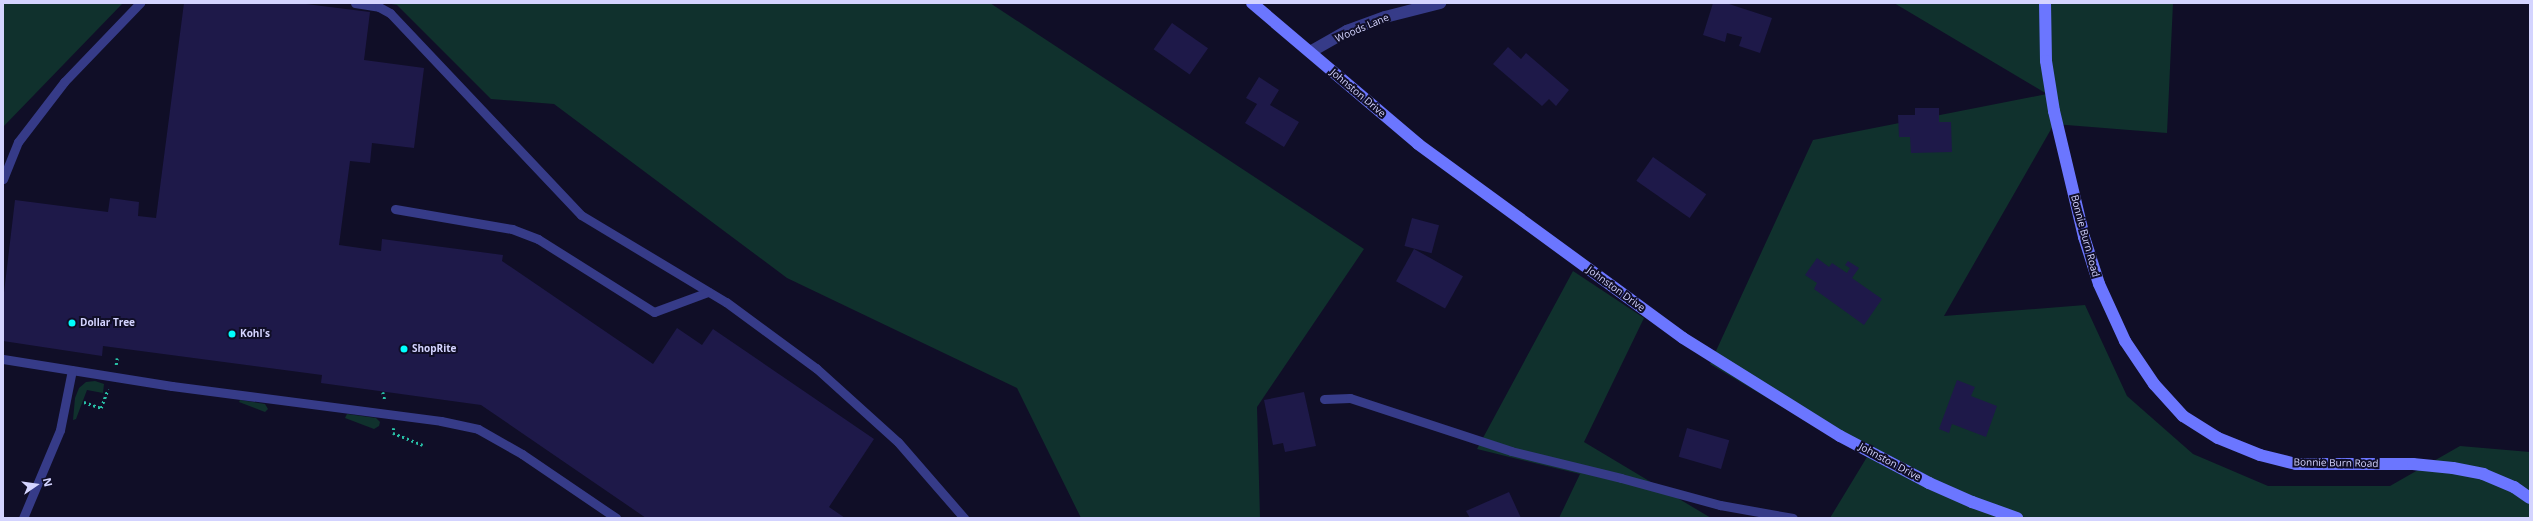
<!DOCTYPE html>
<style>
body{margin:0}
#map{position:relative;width:2533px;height:521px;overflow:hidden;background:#100e27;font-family:"Open Sans",sans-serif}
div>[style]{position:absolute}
.green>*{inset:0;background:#10312d}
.building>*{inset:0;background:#1e1949;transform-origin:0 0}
.path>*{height:2.5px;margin-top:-1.25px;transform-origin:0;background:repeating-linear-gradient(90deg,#28bfa6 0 2px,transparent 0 5px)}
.lane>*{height:9px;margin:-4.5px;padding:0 4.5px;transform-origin:4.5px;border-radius:4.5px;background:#363b88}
.street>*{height:12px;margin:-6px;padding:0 6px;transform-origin:6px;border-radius:6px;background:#363b88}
.secondary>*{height:12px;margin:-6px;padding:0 6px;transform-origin:6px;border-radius:6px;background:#6b76ff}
.dots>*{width:11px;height:11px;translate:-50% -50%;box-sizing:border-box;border:2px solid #100e27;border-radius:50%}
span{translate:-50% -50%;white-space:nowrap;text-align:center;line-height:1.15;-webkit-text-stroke:4px #100e27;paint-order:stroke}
.street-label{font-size:10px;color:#d4d4ff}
.poi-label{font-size:10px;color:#d4d4ff;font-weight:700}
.left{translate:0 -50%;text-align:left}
.frame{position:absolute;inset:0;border:4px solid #d4d4ff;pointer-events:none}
.north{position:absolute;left:16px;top:465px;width:40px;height:40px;-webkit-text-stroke:3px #100e27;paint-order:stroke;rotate:77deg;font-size:11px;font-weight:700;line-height:16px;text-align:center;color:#d4d4ff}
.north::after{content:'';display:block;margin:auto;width:14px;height:18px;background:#d4d4ff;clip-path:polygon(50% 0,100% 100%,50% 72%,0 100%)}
</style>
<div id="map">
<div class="green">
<div style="clip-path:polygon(3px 3px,123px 3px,3px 127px)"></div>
<div style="clip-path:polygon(385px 3px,990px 3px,1364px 249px,1257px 407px,1260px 518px,1081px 518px,1017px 388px,787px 278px,554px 104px,491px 99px,397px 5px)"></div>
<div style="clip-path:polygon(1894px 3px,2173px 3px,2167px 133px,2054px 124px,1944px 316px,2085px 305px,2127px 396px,2193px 454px,2268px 486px,2390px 486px,2460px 446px,2530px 452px,2530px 518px,1830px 518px,1867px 457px,1710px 364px,1813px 140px,2047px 94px)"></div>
<div style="clip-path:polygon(1573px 271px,1644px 318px,1584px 442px,1711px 518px,1559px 518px,1580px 474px,1477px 449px)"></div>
<div style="clip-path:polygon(95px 381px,104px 384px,103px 393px,87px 390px,76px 419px,73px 420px,75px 398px,79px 388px,86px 382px)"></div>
<div style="clip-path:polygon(240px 400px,265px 404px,268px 409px,265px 412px,239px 402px)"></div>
<div style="clip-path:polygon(347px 414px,376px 418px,380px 422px,379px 426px,374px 429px,345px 418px)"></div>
</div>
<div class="building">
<div style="clip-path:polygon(184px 3px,298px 3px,370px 12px,364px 60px,424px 68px,414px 148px,372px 143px,370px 163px,350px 161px,339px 245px,381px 251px,382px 239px,503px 255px,502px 261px,653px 364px,677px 328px,702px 345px,713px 329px,874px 439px,829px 507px,845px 518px,646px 518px,481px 405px,321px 383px,322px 375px,103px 346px,102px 356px,3px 341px,3px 301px,15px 200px,108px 212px,110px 198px,139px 202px,138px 216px,156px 218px)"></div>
<div style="clip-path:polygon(1713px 3px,1726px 3px,1772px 18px,1760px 53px,1739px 46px,1742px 37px,1727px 33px,1725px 42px,1703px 35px)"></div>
<div style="left:1172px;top:23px;width:44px;height:32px;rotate:35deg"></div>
<div style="clip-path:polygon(1508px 47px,1521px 59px,1526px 53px,1569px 90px,1556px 106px,1549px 99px,1542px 106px,1493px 64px)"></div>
<div style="clip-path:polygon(1259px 77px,1279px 90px,1270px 105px,1299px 122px,1284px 147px,1245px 123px,1257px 104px,1246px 98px)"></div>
<div style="clip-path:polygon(1915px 108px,1939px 108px,1939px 122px,1951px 122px,1952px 152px,1911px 153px,1910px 137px,1899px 137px,1898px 115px,1915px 115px)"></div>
<div style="left:1653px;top:157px;width:65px;height:29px;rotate:35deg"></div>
<div style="left:1412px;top:218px;width:28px;height:29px;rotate:15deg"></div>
<div style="left:1414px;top:249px;width:56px;height:37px;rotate:29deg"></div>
<div style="clip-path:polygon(1817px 258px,1829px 267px,1832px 263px,1847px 273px,1850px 268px,1845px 265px,1848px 261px,1859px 268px,1852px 278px,1882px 299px,1864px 325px,1814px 289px,1817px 283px,1805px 275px)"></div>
<div style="clip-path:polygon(1957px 380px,1975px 387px,1971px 396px,1997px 406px,1986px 437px,1952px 424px,1949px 433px,1939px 429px)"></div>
<div style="clip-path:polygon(1304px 392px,1316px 446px,1285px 452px,1283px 443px,1273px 445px,1264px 400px)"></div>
<div style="left:1687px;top:428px;width:44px;height:30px;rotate:16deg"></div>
<div style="clip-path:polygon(1509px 492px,1521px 518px,1470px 518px,1466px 511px)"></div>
</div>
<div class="path">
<div style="left:116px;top:365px;width:7px;rotate:-82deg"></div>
<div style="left:383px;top:392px;width:8px;rotate:76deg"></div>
<div style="left:84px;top:402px;width:18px;rotate:19deg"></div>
<div style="left:101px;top:408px;width:20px;rotate:-70deg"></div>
<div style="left:394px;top:428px;width:5px;rotate:101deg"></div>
<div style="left:393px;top:433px;width:32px;rotate:22deg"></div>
</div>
<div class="lane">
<div style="left:355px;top:3px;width:24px;rotate:9deg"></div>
<div style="left:379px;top:7px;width:13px;rotate:29deg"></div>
<div style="left:390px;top:13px;width:278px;rotate:46.6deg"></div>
<div style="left:581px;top:215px;width:169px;rotate:31deg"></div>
<div style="left:726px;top:302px;width:112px;rotate:36.3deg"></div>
<div style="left:816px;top:368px;width:110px;rotate:42.1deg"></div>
<div style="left:898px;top:442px;width:101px;rotate:49deg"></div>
<div style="left:3px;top:179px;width:40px;rotate:-68deg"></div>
<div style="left:18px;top:142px;width:76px;rotate:-52.5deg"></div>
<div style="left:64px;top:82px;width:110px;rotate:-46.1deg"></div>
<div style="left:395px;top:209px;width:119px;rotate:9.7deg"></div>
<div style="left:512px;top:229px;width:28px;rotate:21deg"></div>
<div style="left:538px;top:239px;width:137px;rotate:32.2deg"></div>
<div style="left:654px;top:312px;width:58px;rotate:-20.3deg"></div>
<div style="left:3px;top:359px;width:171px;rotate:9.1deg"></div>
<div style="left:172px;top:386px;width:271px;rotate:7.4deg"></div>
<div style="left:441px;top:421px;width:38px;rotate:12deg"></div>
<div style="left:478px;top:429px;width:51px;rotate:29.6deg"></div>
<div style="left:522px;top:454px;width:114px;rotate:34.2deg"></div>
<div style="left:1324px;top:399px;width:26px;rotate:-2deg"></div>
<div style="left:1350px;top:398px;width:169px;rotate:18.2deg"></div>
<div style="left:1511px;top:451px;width:113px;rotate:13.8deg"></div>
<div style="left:1621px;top:478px;width:103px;rotate:15.3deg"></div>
<div style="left:1720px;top:505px;width:74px;rotate:10.1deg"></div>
<div style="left:23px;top:518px;width:95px;rotate:-67.2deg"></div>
<div style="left:60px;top:430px;width:61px;rotate:-78.7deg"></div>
</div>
<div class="street">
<div style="left:1310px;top:52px;width:43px;rotate:-29.6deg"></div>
<div style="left:1347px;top:31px;width:40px;rotate:-20.2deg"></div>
<div style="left:1385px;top:17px;width:57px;rotate:-14.3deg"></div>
</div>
<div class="secondary">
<div style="left:1252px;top:3px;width:218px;rotate:40.3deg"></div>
<div style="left:1418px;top:144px;width:328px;rotate:36.2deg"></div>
<div style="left:1683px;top:338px;width:185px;rotate:32deg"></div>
<div style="left:1840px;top:436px;width:101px;rotate:27.8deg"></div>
<div style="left:1929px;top:483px;width:47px;rotate:23.8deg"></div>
<div style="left:1972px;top:502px;width:48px;rotate:19.6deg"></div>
<div style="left:2045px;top:3px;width:58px;rotate:89deg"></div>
<div style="left:2046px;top:61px;width:51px;rotate:80.9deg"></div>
<div style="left:2054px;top:111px;width:130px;rotate:76.6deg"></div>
<div style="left:2084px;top:237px;width:49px;rotate:72.3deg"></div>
<div style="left:2099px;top:284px;width:63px;rotate:65.5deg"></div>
<div style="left:2125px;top:341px;width:52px;rotate:56deg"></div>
<div style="left:2154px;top:384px;width:43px;rotate:47.8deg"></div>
<div style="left:2183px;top:416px;width:41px;rotate:32.2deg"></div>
<div style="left:2218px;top:438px;width:45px;rotate:22deg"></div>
<div style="left:2260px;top:455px;width:37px;rotate:14deg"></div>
<div style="left:2296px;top:464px;width:117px"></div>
<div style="left:2413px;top:464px;width:40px;rotate:5.7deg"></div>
<div style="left:2453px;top:468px;width:31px;rotate:11deg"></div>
<div style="left:2483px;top:474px;width:34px;rotate:23deg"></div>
<div style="left:2514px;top:487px;width:19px;rotate:35deg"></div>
</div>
<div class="dots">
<div style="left:72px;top:323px;background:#0ff"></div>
<div style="left:232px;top:334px;background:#0ff"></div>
<div style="left:404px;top:349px;background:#0ff"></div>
</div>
<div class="street-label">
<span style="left:1362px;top:28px;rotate:-23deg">Woods Lane</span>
<span style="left:1358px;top:93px;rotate:40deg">Johnston Drive</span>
<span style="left:2085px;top:236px;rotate:75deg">Bonnie Burn Road</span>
<span style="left:1616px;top:289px;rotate:36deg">Johnston Drive</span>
<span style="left:1890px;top:462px;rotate:28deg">Johnston Drive</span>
<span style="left:2336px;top:463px;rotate:1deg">Bonnie Burn Road</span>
</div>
<div class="poi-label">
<span class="left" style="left:80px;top:323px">Dollar Tree</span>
<span class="left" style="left:240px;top:334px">Kohl's</span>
<span class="left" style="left:412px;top:349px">ShopRite</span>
</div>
<div class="frame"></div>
<div class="north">N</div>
</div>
